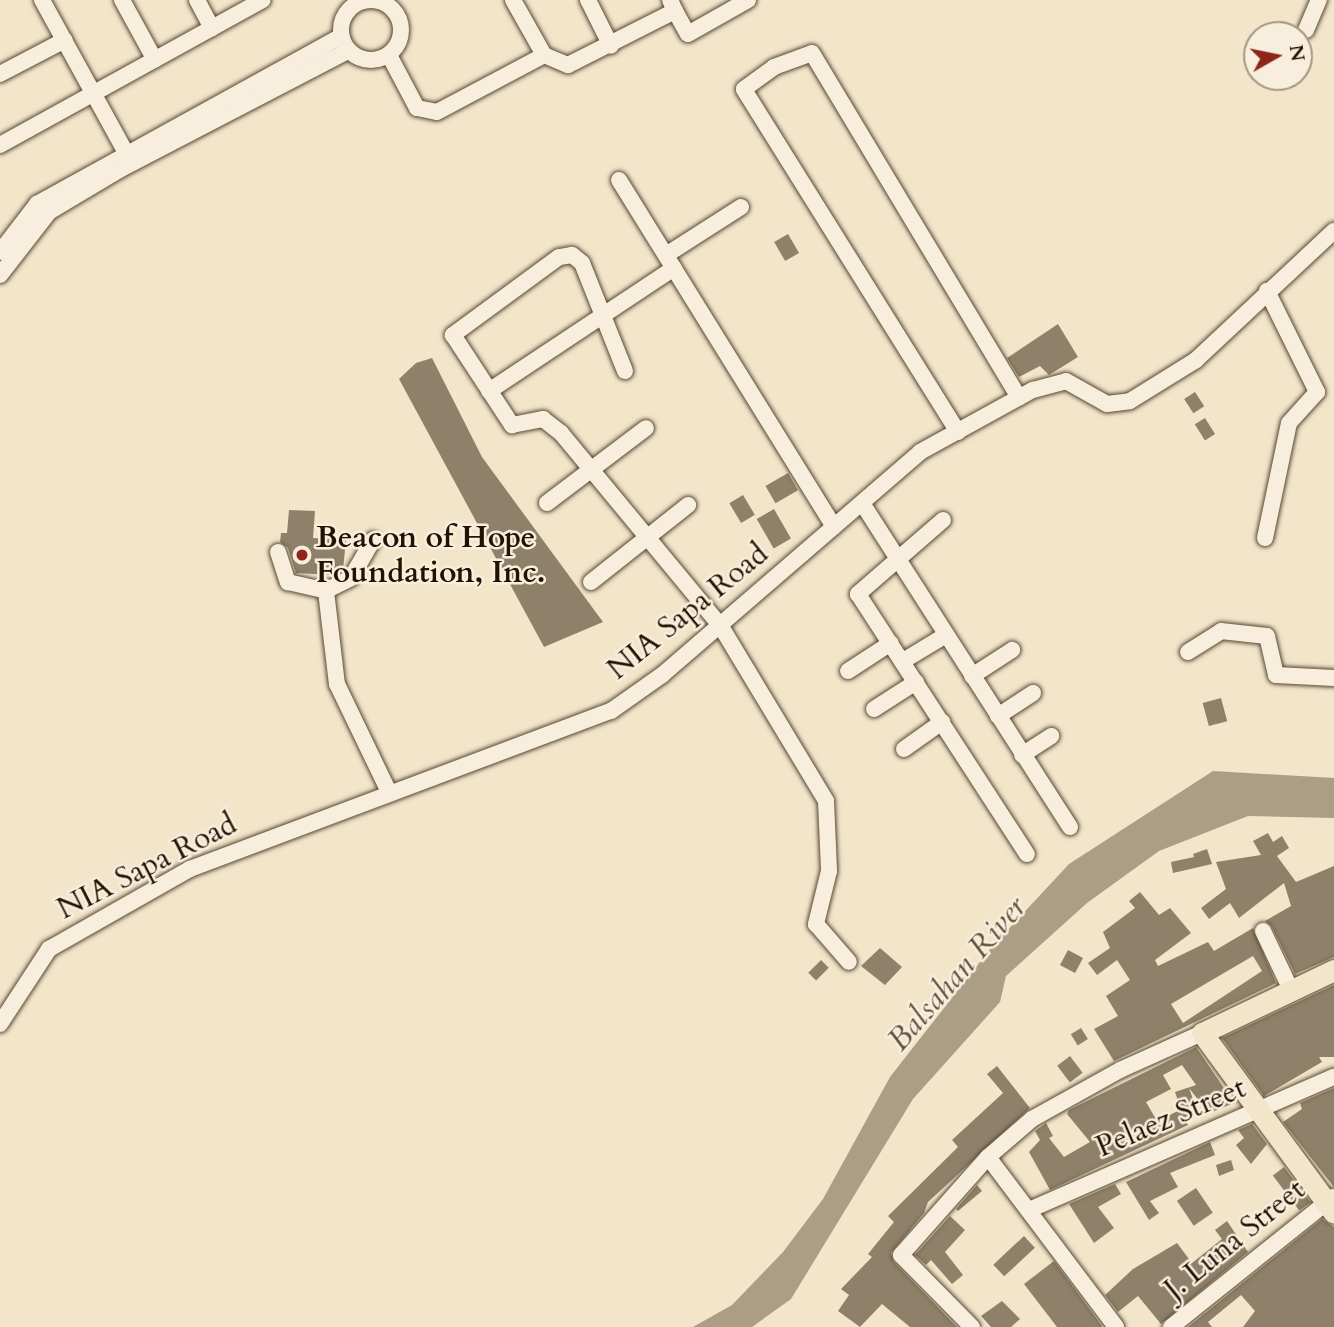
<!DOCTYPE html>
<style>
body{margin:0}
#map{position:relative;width:1334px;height:1327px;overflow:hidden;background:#f2e5ca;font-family:Cardo,serif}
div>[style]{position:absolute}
.water>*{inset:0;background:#ac9d85}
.building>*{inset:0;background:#8f8069;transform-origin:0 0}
.roads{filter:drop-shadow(0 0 2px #584732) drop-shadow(0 0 2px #584732)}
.minor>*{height:16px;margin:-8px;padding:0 8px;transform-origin:8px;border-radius:8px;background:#f7eedd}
.minor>.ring{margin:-8px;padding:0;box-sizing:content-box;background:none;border:16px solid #f7eedd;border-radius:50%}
.major>*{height:21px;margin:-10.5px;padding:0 10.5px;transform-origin:10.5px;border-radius:10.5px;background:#f2e5ca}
.dots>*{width:19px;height:19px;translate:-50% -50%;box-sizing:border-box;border:4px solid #f7eedd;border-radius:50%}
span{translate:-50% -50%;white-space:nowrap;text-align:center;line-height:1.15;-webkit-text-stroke:5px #f7eedd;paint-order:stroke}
.poi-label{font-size:30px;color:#241200;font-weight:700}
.left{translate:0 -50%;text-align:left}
.street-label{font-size:30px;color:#241200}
.water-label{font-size:32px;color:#61513c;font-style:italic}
.north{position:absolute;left:1243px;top:21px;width:70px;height:70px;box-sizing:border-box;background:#f7eedd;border:2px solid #a39685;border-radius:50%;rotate:81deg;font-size:19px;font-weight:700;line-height:28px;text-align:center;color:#241200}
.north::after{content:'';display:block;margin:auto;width:24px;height:32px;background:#8f2418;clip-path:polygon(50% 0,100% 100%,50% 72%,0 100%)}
</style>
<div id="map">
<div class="water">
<div style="clip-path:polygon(1213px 771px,1334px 778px,1334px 818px,1248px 816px,1159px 851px,1087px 903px,1006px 976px,1000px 1002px,913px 1099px,791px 1299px,752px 1327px,693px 1327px,732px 1305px,783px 1252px,823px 1199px,890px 1077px,991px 948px,1069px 864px)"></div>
</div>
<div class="building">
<div style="left:788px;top:234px;width:22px;height:16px;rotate:60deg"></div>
<div style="clip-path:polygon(1058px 324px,1078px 357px,1049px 375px,1040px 366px,1019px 377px,1007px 358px)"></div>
<div style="clip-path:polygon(432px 358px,482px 457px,603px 622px,544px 647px,399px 379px,416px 363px)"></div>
<div style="left:1195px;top:392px;width:17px;height:13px;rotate:57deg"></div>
<div style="left:1205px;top:418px;width:19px;height:12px;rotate:58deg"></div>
<div style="left:788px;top:473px;width:20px;height:26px;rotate:60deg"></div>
<div style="left:743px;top:495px;width:23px;height:16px;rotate:59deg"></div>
<div style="left:774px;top:509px;width:34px;height:20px;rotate:60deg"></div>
<div style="clip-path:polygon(289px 510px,315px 511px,313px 538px,346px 540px,343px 570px,334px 575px,296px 573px,288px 548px,280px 542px,281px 533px,287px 533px)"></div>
<div style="left:1221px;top:698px;width:24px;height:19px;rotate:75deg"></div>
<div style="clip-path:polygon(1268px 833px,1273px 842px,1282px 836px,1289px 848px,1277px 856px,1296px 882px,1334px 866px,1334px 957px,1295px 974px,1272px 927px,1265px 921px,1291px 906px,1284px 883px,1239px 918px,1230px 903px,1209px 919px,1201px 908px,1226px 889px,1216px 862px,1261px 855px,1253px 841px)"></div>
<div style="clip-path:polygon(1207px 849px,1212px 864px,1173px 873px,1171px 862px,1194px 857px,1193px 854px)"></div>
<div style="clip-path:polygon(evenodd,1140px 892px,1159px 915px,1170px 908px,1191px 933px,1155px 960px,1158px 966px,1208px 942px,1214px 951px,1253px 928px,1276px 983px,1114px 1061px,1094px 1029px,1118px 1016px,1106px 996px,1130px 980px,1117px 960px,1097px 975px,1088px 963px,1110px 948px,1103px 932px,1135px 908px,1129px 901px,1140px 892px,1253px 956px,1262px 971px,1183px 1023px,1171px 1004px,1253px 956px)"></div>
<div style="clip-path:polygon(880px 948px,902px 967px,885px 985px,861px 966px)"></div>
<div style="left:1068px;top:950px;width:17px;height:17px;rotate:28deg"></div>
<div style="left:821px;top:960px;width:11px;height:18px;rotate:45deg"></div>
<div style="clip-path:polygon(1334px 985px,1334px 1057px,1319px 1057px,1322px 1062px,1264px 1096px,1222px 1038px)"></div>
<div style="left:1081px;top:1028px;width:13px;height:12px;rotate:58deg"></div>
<div style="clip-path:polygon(1196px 1047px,1234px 1103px,1212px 1112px,1208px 1103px,1203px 1106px,1189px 1088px,1197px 1110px,1184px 1118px,1175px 1092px,1196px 1085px,1182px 1065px,1163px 1075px,1171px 1089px,1146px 1102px,1157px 1121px,1180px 1110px,1188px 1125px,1050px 1190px,1029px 1152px,1040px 1140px,1035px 1131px,1046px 1123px,1053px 1136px,1049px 1138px,1064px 1157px,1090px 1142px,1067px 1114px,1069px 1110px)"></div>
<div style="left:1070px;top:1056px;width:21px;height:16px;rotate:53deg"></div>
<div style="clip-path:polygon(997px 1066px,1030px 1108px,928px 1202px,924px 1213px,891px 1253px,894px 1262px,957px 1327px,910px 1327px,882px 1304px,860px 1327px,838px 1311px,849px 1295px,841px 1289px,872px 1257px,868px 1254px,894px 1222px,888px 1216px,958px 1147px,952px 1140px,1003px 1093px,987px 1074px)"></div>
<div style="clip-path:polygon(1334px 1088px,1334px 1187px,1283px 1122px,1302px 1109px,1300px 1103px)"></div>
<div style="clip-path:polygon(1252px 1124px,1267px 1144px,1251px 1164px,1236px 1145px,1244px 1138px,1238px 1130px)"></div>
<div style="clip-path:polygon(1210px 1142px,1215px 1155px,1170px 1173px,1178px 1187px,1150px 1201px,1159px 1213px,1149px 1220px,1126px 1182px)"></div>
<div style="clip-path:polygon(1231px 1160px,1234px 1170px,1219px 1176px,1216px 1165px)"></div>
<div style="left:1284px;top:1167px;width:44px;height:14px;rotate:53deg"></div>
<div style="clip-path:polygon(1115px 1184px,1121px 1194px,1098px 1207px,1114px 1228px,1094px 1243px,1069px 1204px)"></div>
<div style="clip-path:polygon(977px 1185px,982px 1191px,958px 1211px,956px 1209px)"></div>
<div style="left:1196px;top:1188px;width:30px;height:23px;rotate:56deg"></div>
<div style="clip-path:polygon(950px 1216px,965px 1230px,945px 1252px,963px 1275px,952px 1284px,931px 1260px,926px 1265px,915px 1255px)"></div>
<div style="clip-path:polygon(1322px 1219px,1334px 1227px,1334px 1327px,1243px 1327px,1255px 1311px,1241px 1295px,1208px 1322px,1212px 1327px,1188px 1327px)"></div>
<div style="clip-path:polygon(1227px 1221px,1248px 1252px,1161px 1324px,1138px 1296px,1118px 1312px,1105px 1295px,1133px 1269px,1177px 1243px,1192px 1263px,1222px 1239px,1215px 1230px)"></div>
<div style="left:1024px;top:1236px;width:16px;height:42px;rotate:47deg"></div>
<div style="clip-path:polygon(1054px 1261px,1102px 1326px,1101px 1327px,1057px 1327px,1024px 1284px)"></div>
<div style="clip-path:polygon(1002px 1301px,1020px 1319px,1011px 1327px,991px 1327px,981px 1316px)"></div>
</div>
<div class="roads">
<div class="minor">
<div class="ring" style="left:341px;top:0;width:44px;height:44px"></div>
<div style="left:42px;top:0;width:175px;rotate:61.2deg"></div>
<div style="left:122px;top:0;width:68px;rotate:61.2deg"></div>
<div style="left:197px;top:0;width:32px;rotate:62deg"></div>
<div style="left:513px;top:0;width:63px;rotate:60.6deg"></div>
<div style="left:544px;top:55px;width:26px;rotate:23deg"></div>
<div style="left:568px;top:65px;width:120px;rotate:-26.8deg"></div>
<div style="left:675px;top:11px;width:12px;rotate:-114deg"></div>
<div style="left:588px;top:0;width:51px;rotate:63.4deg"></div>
<div style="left:675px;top:11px;width:26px;rotate:61deg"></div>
<div style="left:688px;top:34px;width:69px;rotate:-29.5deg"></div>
<div style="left:1306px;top:30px;width:33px;rotate:-67deg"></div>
<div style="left:389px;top:55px;width:60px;rotate:62.2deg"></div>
<div style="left:417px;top:108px;width:20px;rotate:11deg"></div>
<div style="left:437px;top:112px;width:121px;rotate:-28deg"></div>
<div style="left:0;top:74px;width:73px;rotate:-27.6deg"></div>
<div style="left:0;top:145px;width:300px;rotate:-28.9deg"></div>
<div style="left:619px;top:180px;width:408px;rotate:58.2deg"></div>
<div style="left:0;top:252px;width:61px;rotate:-52.4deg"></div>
<div style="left:37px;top:204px;width:345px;rotate:-28.9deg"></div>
<div style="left:666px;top:255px;width:89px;rotate:-32.6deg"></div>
<div style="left:0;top:275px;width:80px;rotate:-52.1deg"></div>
<div style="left:49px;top:212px;width:84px;rotate:-30.8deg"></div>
<div style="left:121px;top:169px;width:256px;rotate:-27.5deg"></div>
<div style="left:625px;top:371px;width:116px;rotate:-111.7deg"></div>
<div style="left:582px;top:263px;width:13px;rotate:-141deg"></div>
<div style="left:572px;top:255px;width:13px;rotate:171deg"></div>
<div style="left:559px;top:257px;width:132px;rotate:143.7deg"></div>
<div style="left:453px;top:335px;width:108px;rotate:56.8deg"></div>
<div style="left:512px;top:425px;width:32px;rotate:-11deg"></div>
<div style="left:543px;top:419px;width:23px;rotate:38deg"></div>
<div style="left:561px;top:433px;width:249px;rotate:50.4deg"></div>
<div style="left:720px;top:625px;width:205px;rotate:58.9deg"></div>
<div style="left:826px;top:801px;width:70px;rotate:87.5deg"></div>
<div style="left:829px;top:871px;width:55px;rotate:103.8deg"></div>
<div style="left:816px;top:924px;width:50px;rotate:49deg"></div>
<div style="left:489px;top:391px;width:222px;rotate:-33.6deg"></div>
<div style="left:958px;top:432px;width:404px;rotate:-122deg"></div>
<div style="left:744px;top:89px;width:37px;rotate:-36deg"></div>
<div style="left:774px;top:67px;width:40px;rotate:-20.2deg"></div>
<div style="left:812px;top:53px;width:402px;rotate:59deg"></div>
<div style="left:547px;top:503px;width:124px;rotate:-37.1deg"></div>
<div style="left:862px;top:503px;width:385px;rotate:57.3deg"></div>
<div style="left:943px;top:520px;width:113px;rotate:139deg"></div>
<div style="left:858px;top:594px;width:310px;rotate:57deg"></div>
<div style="left:1265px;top:538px;width:117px;rotate:-78.2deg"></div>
<div style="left:1289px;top:423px;width:42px;rotate:-47.9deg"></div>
<div style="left:1317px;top:392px;width:113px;rotate:-116.3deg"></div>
<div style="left:373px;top:540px;width:44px;rotate:120.1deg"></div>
<div style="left:351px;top:578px;width:28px;rotate:153deg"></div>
<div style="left:326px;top:591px;width:94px;rotate:83.3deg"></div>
<div style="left:337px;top:684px;width:120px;rotate:64.3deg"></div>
<div style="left:278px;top:552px;width:32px;rotate:72deg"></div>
<div style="left:288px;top:582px;width:39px;rotate:13deg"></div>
<div style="left:591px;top:582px;width:124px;rotate:-38.4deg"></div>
<div style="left:1188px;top:652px;width:39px;rotate:-32deg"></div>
<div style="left:1221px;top:631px;width:46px;rotate:6.2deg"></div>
<div style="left:1267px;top:636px;width:40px;rotate:77deg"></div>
<div style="left:1276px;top:675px;width:58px;rotate:3deg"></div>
<div style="left:903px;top:661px;width:50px;rotate:-31.2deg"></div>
<div style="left:848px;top:671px;width:51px;rotate:-33.1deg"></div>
<div style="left:972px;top:676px;width:48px;rotate:-33deg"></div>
<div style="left:874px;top:709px;width:50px;rotate:-32.7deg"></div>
<div style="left:998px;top:716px;width:42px;rotate:-33.3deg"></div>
<div style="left:904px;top:749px;width:47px;rotate:-35.4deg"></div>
<div style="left:1022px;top:755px;width:35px;rotate:-33deg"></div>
<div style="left:1263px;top:931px;width:65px;rotate:64.6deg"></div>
<div style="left:0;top:1024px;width:90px;rotate:-56.8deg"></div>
<div style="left:49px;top:949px;width:162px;rotate:-29.6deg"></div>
<div style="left:190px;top:869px;width:450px;rotate:-20.6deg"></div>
<div style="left:611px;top:711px;width:62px;rotate:-35.2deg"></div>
<div style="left:662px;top:675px;width:341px;rotate:-40.8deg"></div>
<div style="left:920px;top:452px;width:129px;rotate:-28.8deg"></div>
<div style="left:1033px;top:390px;width:34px;rotate:-15deg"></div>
<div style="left:1066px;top:381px;width:47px;rotate:29.3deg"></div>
<div style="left:1107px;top:404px;width:23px;rotate:-7deg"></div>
<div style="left:1130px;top:401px;width:78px;rotate:-31.8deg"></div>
<div style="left:1196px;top:360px;width:189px;rotate:-43.1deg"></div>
<div style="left:988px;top:1157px;width:213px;rotate:53deg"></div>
<div style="left:1029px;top:1210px;width:333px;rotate:-23.6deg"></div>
<div style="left:972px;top:1327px;width:101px;rotate:-134.6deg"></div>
<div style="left:901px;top:1255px;width:131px;rotate:-48.4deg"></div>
<div style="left:988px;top:1157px;width:58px;rotate:-40.8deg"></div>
<div style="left:1032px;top:1119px;width:101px;rotate:-29.1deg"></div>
<div style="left:1120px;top:1070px;width:90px;rotate:-24.3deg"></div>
<div style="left:1171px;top:1327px;width:208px;rotate:-38.7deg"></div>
</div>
<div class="major">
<div style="left:1334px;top:970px;width:146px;rotate:154.5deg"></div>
<div style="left:1202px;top:1033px;width:223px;rotate:53.7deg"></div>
</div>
</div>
<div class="dots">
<div style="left:302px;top:555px;background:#8f2418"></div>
</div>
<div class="poi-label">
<span class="left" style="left:316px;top:555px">Beacon of Hope<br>Foundation, Inc.</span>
</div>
<div class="street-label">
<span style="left:688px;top:612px;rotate:-39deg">NIA Sapa Road</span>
<span style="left:147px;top:867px;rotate:-27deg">NIA Sapa Road</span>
<span style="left:1171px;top:1118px;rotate:-23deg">Pelaez Street</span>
<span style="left:1235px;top:1240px;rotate:-39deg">J. Luna Street</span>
</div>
<div class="water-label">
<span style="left:957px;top:974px;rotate:-49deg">Balsahan River</span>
</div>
<div class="north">N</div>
</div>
